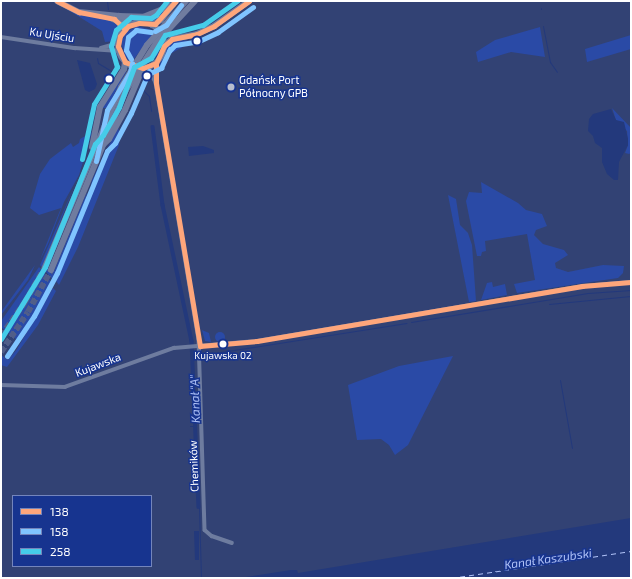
<!DOCTYPE html>
<meta charset="utf-8">
<style>
body{margin:0}
#map{position:relative;width:632px;height:579px;overflow:hidden;background:#324274;font-family:"Exo 2",sans-serif}
div>[style]{position:absolute}
.green>*{inset:0;background:#2a4aa6}
.round{border-radius:50%}
.water>*{inset:0;background:#23397c}
.stream>*{height:1px;margin:-0.5px;padding:0 0.5px;transform-origin:0.5px;border-radius:0.5px;background:#23397c}
.canal>*{height:3.5px;margin:-1.75px;padding:0 1.75px;transform-origin:1.75px;border-radius:1.75px;background:#23397c}
.ferry>*{height:1px;margin-top:-0.5px;transform-origin:0;background:repeating-linear-gradient(90deg,#b0c2f7 0 5px,transparent 0 9px)}
.highway-tunnel>*{height:6px;margin-top:-3px;transform-origin:0;background:repeating-linear-gradient(90deg,#515e89 0 6px,transparent 0 9px)}
.street>*{height:3.5px;margin:-1.75px;padding:0 1.75px;transform-origin:1.75px;border-radius:1.75px;background:#6e7c9f}
.highway>*{height:6px;margin:-3px;padding:0 3px;transform-origin:3px;border-radius:3px;background:#707c9f}
.highway>.ring{margin:-3px;padding:0;box-sizing:content-box;background:none;border:6px solid #707c9f;border-radius:50%}
.highway-bridge>*{height:6px;margin:-3px;padding:0 3px;transform-origin:3px;border-radius:3px;background:#707c9f}
.bus-1>*{height:5px;margin:-2.5px;padding:0 2.5px;transform-origin:2.5px;border-radius:2.5px;background:#fea67b}
.bus-2>*{height:5px;margin:-2.5px;padding:0 2.5px;transform-origin:2.5px;border-radius:2.5px;background:#80c4ff}
.bus-3>*{height:5px;margin:-2.5px;padding:0 2.5px;transform-origin:2.5px;border-radius:2.5px;background:#46cce9}
.dots>*{width:11px;height:11px;translate:-50% -50%;box-sizing:border-box;border:2px solid #17348f;border-radius:50%}
span{translate:-50% -50%;white-space:nowrap;text-align:center;line-height:1.15;-webkit-text-stroke:3px #17348f;paint-order:stroke}
.bus-label{font-size:10px;color:#fff}
.street-label{font-size:11px;color:#fff}
.poi-label{font-size:11px;color:#fff}
.left{translate:0 -50%;text-align:left}
.water-label{font-size:12px;color:#b0c2f7;font-style:italic}
.frame{position:absolute;inset:0;border:2px solid #fff;pointer-events:none}
.legend{position:absolute;left:12px;top:495px;width:140px;height:72px;box-sizing:border-box;background:#17348f;border:1px solid #7485bc;margin:0;padding:5px 7px;list-style:none;font-size:12px;color:#fff}
.legend li{display:flex;align-items:center;gap:8px;height:20px}
.legend b{width:20px;border:1px solid #7485bc}
</style>
<div id="map">
<div class="green">
<div style="clip-path:polygon(65px 8px,83px 15px,115px 20px,121px 28px,115px 41px,105px 42px,102px 31px)"></div>
<div style="clip-path:polygon(166px 9px,160px 19px,152px 22px,131px 21px,124px 18px,147px 18px)"></div>
<div style="clip-path:polygon(138px 26px,155px 31px,131px 63px,125px 56px,121px 42px,126px 32px)"></div>
<div style="clip-path:polygon(540px 27px,545px 57px,511px 52px,478px 62px,476px 52px,495px 40px)"></div>
<div style="clip-path:polygon(631px 35px,631px 49px,587px 62px,585px 49px)"></div>
<div style="clip-path:polygon(176px 40px,194px 41px,168px 55px,158px 69px,167px 46px)"></div>
<div style="clip-path:polygon(161px 41px,158px 55px,145px 65px)"></div>
<div style="clip-path:polygon(124px 71px,126px 72px,107px 108px,102px 108px)"></div>
<div style="clip-path:polygon(612px 108px,631px 128px,631px 153px,629px 154px,625px 153px,628px 145px,627px 131px,616px 120px)"></div>
<div style="clip-path:polygon(118px 127px,120px 136px,119px 145px,78px 247px,59px 285px,56px 281px,88px 201px,92px 180px)"></div>
<div style="clip-path:polygon(92px 132px,79px 175px,64px 202px,48px 244px,40px 260px,61px 208px,39px 215px,30px 208px,40px 174px,50px 159px,71px 143px,73px 147px,79px 143px,80px 139px)"></div>
<div style="clip-path:polygon(481px 182px,518px 203px,526px 210px,542px 214px,547px 226px,536px 230px,534px 235px,543px 244px,564px 250px,568px 255px,555px 263px,556px 268px,568px 272px,603px 265px,624px 266px,623px 273px,618px 278px,517px 293px,514px 284px,535px 280px,527px 234px,485px 241px,486px 251px,482px 252px,481px 256px,477px 256px,466px 201px,469px 192px,482px 193px)"></div>
<div style="clip-path:polygon(74px 187px,43px 265px,54px 271px,87px 192px,86px 198px,54px 281px,40px 265px)"></div>
<div style="clip-path:polygon(448px 195px,456px 199px,460px 225px,468px 233px,472px 245px,476px 301px,469px 302px)"></div>
<div style="clip-path:polygon(35px 265px,28px 280px,1px 315px,1px 312px)"></div>
<div style="clip-path:polygon(39px 267px,52px 283px,28px 329px,16px 339px,1px 327px,1px 321px)"></div>
<div style="clip-path:polygon(492px 282px,493px 287px,505px 284px,507px 295px,481px 300px,487px 283px)"></div>
<div style="clip-path:polygon(53px 288px,56px 291px,38px 325px,7px 367px,1px 365px,1px 355px,8px 360px,17px 349px)"></div>
<div style="clip-path:polygon(202px 330px,209px 333px,211px 342px,205px 341px)"></div>
<div class="round" style="left:215px;top:332px;width:10px;height:10px"></div>
<div style="clip-path:polygon(453px 356px,408px 445px,395px 455px,389px 445px,381px 439px,357px 440px,348px 385px,399px 366px)"></div>
</div>
<div class="water">
<div style="clip-path:polygon(77px 60px,90px 63px,97px 84px,95px 89px,89px 92px,85px 90px)"></div>
<div style="clip-path:polygon(611px 109px,616px 120px,624px 122px,628px 139px,628px 145px,619px 162px,618px 180px,614px 180px,607px 174px,602px 162px,602px 148px,595px 143px,593px 136px,588px 131px,589px 119px,593px 114px)"></div>
<div style="clip-path:polygon(203px 146px,214px 150px,214px 153px,189px 156px,188px 147px)"></div>
<div style="clip-path:polygon(631px 518px,631px 578px,239px 578px,291px 570px,297px 570px,298px 573px)"></div>
<div style="clip-path:polygon(194px 531px,199px 531px,199px 560px,195px 560px)"></div>
</div>
<div class="stream">
<div style="left:107px;top:1px;width:8px;rotate:83deg"></div>
<div style="left:541px;top:8px;width:1px;rotate:90deg"></div>
<div style="left:543px;top:26px;width:37px;rotate:79deg"></div>
<div style="left:550px;top:62px;width:12px;rotate:55deg"></div>
<div style="left:97px;top:58px;width:5px;rotate:79deg"></div>
<div style="left:98px;top:63px;width:17px;rotate:31deg"></div>
<div style="left:141px;top:88px;width:11px;rotate:45deg"></div>
<div style="left:149px;top:96px;width:15px;rotate:82deg"></div>
<div style="left:549px;top:304px;width:82px;rotate:-5.6deg"></div>
<div style="left:411px;top:322px;width:179px;rotate:-9.3deg"></div>
<div style="left:588px;top:293px;width:43px;rotate:-4deg"></div>
<div style="left:194px;top:355px;width:5px"></div>
<div style="left:202px;top:355px;width:207px;rotate:-8.9deg"></div>
<div style="left:560px;top:380px;width:69px;rotate:80deg"></div>
<div style="left:190px;top:426px;width:6px"></div>
<div style="left:199px;top:507px;width:71px;rotate:88.4deg"></div>
</div>
<div class="canal">
<div style="left:153px;top:127px;width:79px;rotate:82.7deg"></div>
<div style="left:163px;top:205px;width:139px;rotate:78deg"></div>
<div style="left:192px;top:341px;width:166px;rotate:87.6deg"></div>
</div>
<div class="ferry">
<div style="left:451px;top:578px;width:182px;rotate:-8.5deg"></div>
</div>
<div class="highway-tunnel">
<div style="left:1px;top:336px;width:42px;rotate:-54.8deg"></div>
<div style="left:25px;top:302px;width:40px;rotate:-60.3deg"></div>
<div style="left:1px;top:352px;width:48px;rotate:-56deg"></div>
<div style="left:28px;top:312px;width:48px;rotate:-61.3deg"></div>
</div>
<div class="street">
<div style="left:1px;top:37px;width:75px;rotate:8.5deg"></div>
<div style="left:75px;top:48px;width:44px;rotate:3.9deg"></div>
<div style="left:101px;top:48px;width:18px;rotate:-16deg"></div>
<div style="left:156px;top:63px;width:19px;rotate:87deg"></div>
<div style="left:148px;top:67px;width:18px;rotate:63deg"></div>
<div style="left:156px;top:83px;width:260px;rotate:80.5deg"></div>
<div style="left:199px;top:339px;width:191px;rotate:88.2deg"></div>
<div style="left:205px;top:530px;width:9px;rotate:41deg"></div>
<div style="left:212px;top:536px;width:21px;rotate:19deg"></div>
<div style="left:1px;top:385px;width:64px;rotate:1.8deg"></div>
<div style="left:65px;top:387px;width:116px;rotate:-19.7deg"></div>
<div style="left:174px;top:348px;width:83px;rotate:-4.8deg"></div>
<div style="left:257px;top:341px;width:330px;rotate:-9.6deg"></div>
<div style="left:582px;top:286px;width:49px;rotate:-4.7deg"></div>
</div>
<div class="highway">
<div style="left:57px;top:1px;width:25px;rotate:27deg"></div>
<div style="left:79px;top:12px;width:40px;rotate:5.7deg"></div>
<div style="left:119px;top:16px;width:15px;rotate:37deg"></div>
<div style="left:119px;top:16px;width:24px;rotate:2deg"></div>
<div style="left:143px;top:17px;width:32px;rotate:-22deg"></div>
<div style="left:108px;top:17px;width:12px;rotate:24deg"></div>
<div style="left:119px;top:22px;width:9px;rotate:49deg"></div>
<div class="ring" style="left:118px;top:22px;width:40px;height:40px"></div>
<div style="left:152px;top:25px;width:10px;rotate:-29deg"></div>
<div style="left:161px;top:20px;width:24px;rotate:-52deg"></div>
<div style="left:164px;top:46px;width:11px;rotate:-41deg"></div>
<div style="left:172px;top:39px;width:25px;rotate:-11deg"></div>
<div style="left:197px;top:34px;width:19px;rotate:-25deg"></div>
<div style="left:214px;top:26px;width:43px;rotate:-35.5deg"></div>
<div style="left:102px;top:146px;width:10px;rotate:-45deg"></div>
<div style="left:109px;top:139px;width:33px;rotate:-61deg"></div>
<div style="left:125px;top:110px;width:43px;rotate:-67deg"></div>
<div style="left:92px;top:147px;width:41px;rotate:-78.7deg"></div>
<div style="left:100px;top:107px;width:45px;rotate:-57.7deg"></div>
<div style="left:124px;top:69px;width:7px;rotate:-82deg"></div>
<div style="left:45px;top:267px;width:195px;rotate:-67.1deg"></div>
<div style="left:51px;top:270px;width:195px;rotate:-67.4deg"></div>
</div>
<div class="highway-bridge">
<div style="left:121px;top:87px;width:49px;rotate:-58.2deg"></div>
<div style="left:147px;top:45px;width:59px;rotate:-48.4deg"></div>
<div style="left:126px;top:90px;width:56px;rotate:-57.4deg"></div>
<div style="left:156px;top:43px;width:57px;rotate:-47.1deg"></div>
</div>
<div class="bus-1">
<div style="left:57px;top:1px;width:25px;rotate:27deg"></div>
<div style="left:79px;top:12px;width:36px;rotate:11deg"></div>
<div style="left:114px;top:19px;width:15px;rotate:42deg"></div>
<div style="left:164px;top:46px;width:19px;rotate:115deg"></div>
<div style="left:156px;top:63px;width:14px;rotate:159deg"></div>
<div style="left:143px;top:68px;width:19px;rotate:-162deg"></div>
<div style="left:125px;top:62px;width:17px;rotate:-114deg"></div>
<div style="left:118px;top:46px;width:10px;rotate:-79deg"></div>
<div style="left:120px;top:36px;width:13px;rotate:-51deg"></div>
<div style="left:128px;top:26px;width:11px;rotate:-15deg"></div>
<div style="left:139px;top:23px;width:16px;rotate:4deg"></div>
<div style="left:155px;top:24px;width:31px;rotate:-48deg"></div>
<div style="left:164px;top:46px;width:11px;rotate:-41deg"></div>
<div style="left:172px;top:39px;width:25px;rotate:-11deg"></div>
<div style="left:197px;top:34px;width:19px;rotate:-25deg"></div>
<div style="left:214px;top:26px;width:43px;rotate:-35.5deg"></div>
<div style="left:156px;top:63px;width:20px;rotate:90deg"></div>
<div style="left:156px;top:83px;width:267px;rotate:80.5deg"></div>
<div style="left:200px;top:346px;width:57px;rotate:-5deg"></div>
<div style="left:257px;top:341px;width:330px;rotate:-9.6deg"></div>
<div style="left:582px;top:286px;width:49px;rotate:-4.7deg"></div>
</div>
<div class="bus-2">
<div style="left:155px;top:31px;width:13px;rotate:-29deg"></div>
<div style="left:166px;top:25px;width:25px;rotate:-53deg"></div>
<div style="left:169px;top:51px;width:8px;rotate:-45deg"></div>
<div style="left:175px;top:45px;width:24px;rotate:-9deg"></div>
<div style="left:199px;top:41px;width:21px;rotate:-25deg"></div>
<div style="left:218px;top:32px;width:43px;rotate:-35.5deg"></div>
<div style="left:131px;top:59px;width:10px;rotate:-119deg"></div>
<div style="left:126px;top:50px;width:13px;rotate:-81deg"></div>
<div style="left:128px;top:37px;width:11px;rotate:-41deg"></div>
<div style="left:136px;top:30px;width:15px;rotate:8deg"></div>
<div style="left:146px;top:75px;width:17px;rotate:-25deg"></div>
<div style="left:161px;top:68px;width:21px;rotate:-65deg"></div>
<div style="left:96px;top:161px;width:52px;rotate:-77.8deg"></div>
<div style="left:107px;top:110px;width:44px;rotate:-58.8deg"></div>
<div style="left:130px;top:72px;width:9px;rotate:-77deg"></div>
<div style="left:7px;top:356px;width:48px;rotate:-56deg"></div>
<div style="left:34px;top:316px;width:49px;rotate:-61.9deg"></div>
<div style="left:57px;top:273px;width:132px;rotate:-67.7deg"></div>
<div style="left:107px;top:151px;width:11px;rotate:-45deg"></div>
<div style="left:115px;top:143px;width:34px;rotate:-62deg"></div>
<div style="left:131px;top:113px;width:46px;rotate:-66.8deg"></div>
</div>
<div class="bus-3">
<div style="left:82px;top:159px;width:56px;rotate:-77.7deg"></div>
<div style="left:94px;top:104px;width:44px;rotate:-58.1deg"></div>
<div style="left:117px;top:67px;width:22px;rotate:-106deg"></div>
<div style="left:111px;top:46px;width:17px;rotate:-73deg"></div>
<div style="left:116px;top:30px;width:20px;rotate:-41deg"></div>
<div style="left:131px;top:17px;width:20px;rotate:3deg"></div>
<div style="left:151px;top:18px;width:6px;rotate:-31deg"></div>
<div style="left:156px;top:15px;width:18px;rotate:-52deg"></div>
<div style="left:1px;top:339px;width:84px;rotate:-58.6deg"></div>
<div style="left:45px;top:267px;width:133px;rotate:-67.9deg"></div>
<div style="left:95px;top:144px;width:12px;rotate:-48deg"></div>
<div style="left:103px;top:135px;width:32px;rotate:-60deg"></div>
<div style="left:119px;top:107px;width:43px;rotate:-69.4deg"></div>
<div style="left:134px;top:67px;width:19px;rotate:-28deg"></div>
<div style="left:151px;top:58px;width:27px;rotate:-59deg"></div>
<div style="left:165px;top:35px;width:39px;rotate:-15deg"></div>
<div style="left:203px;top:25px;width:42px;rotate:-35.2deg"></div>
</div>
<div class="dots">
<div style="left:197px;top:41px;background:#fff"></div>
<div style="left:147px;top:76px;background:#fff"></div>
<div style="left:109px;top:79px;background:#fff"></div>
<div style="left:231px;top:87px;background:#b7bdce"></div>
<div style="left:223px;top:344px;background:#fff"></div>
</div>
<div class="bus-label">
<span style="left:223px;top:356px">Kujawska 02</span>
</div>
<div class="street-label">
<span style="left:52px;top:35px;rotate:9deg">Ku Ujściu</span>
<span style="left:98px;top:365px;rotate:-21deg">Kujawska</span>
<span style="left:194px;top:466px;rotate:-92deg">Chemików</span>
</div>
<div class="poi-label">
<span class="left" style="left:239px;top:87px">Gdańsk Port<br>Północny GPB</span>
</div>
<div class="water-label">
<span style="left:195px;top:399px;rotate:-92deg">Kanał "A"</span>
<span style="left:548px;top:559px;rotate:-8deg">Kanał Kaszubski</span>
</div>
<div class="frame"></div>
<ul class="legend">
<li><b style="height:5px;background:#fea67b"></b>138</li>
<li><b style="height:5px;background:#80c4ff"></b>158</li>
<li><b style="height:5px;background:#46cce9"></b>258</li>
</ul>
</div>
